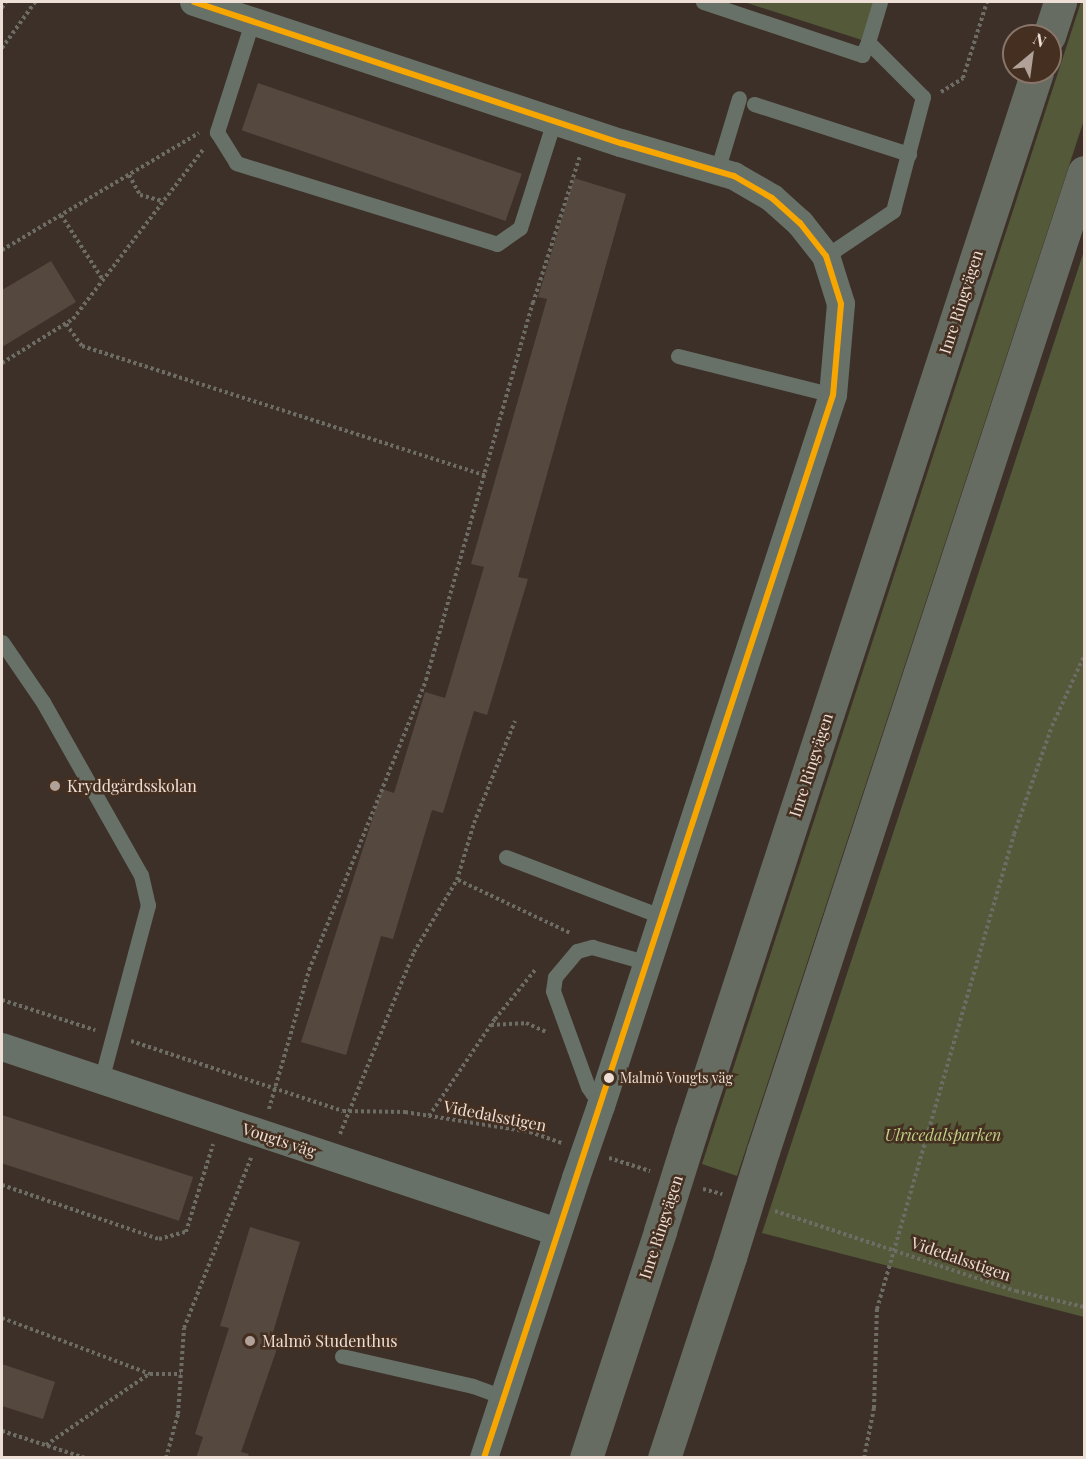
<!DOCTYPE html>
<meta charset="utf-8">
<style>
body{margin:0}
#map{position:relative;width:1086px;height:1459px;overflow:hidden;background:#3d3028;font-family:"Playfair Display",serif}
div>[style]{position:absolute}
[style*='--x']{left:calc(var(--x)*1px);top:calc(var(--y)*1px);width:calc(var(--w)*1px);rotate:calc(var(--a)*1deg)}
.green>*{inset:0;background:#535939}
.building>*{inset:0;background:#55483f;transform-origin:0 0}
.path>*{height:4px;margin-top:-2px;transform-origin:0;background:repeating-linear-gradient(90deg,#6d6d66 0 3px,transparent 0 6px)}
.service>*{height:15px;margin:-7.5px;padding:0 7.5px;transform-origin:7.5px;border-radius:7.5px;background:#677168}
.minor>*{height:28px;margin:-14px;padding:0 14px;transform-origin:14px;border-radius:14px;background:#677168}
.motorway>*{height:33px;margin:-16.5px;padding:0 16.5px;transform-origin:16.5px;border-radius:16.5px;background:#666c61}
.minor-bridge>*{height:28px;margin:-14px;padding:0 14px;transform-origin:14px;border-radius:14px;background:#677168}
.motorway-bridge>*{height:33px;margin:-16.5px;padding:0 16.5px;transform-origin:16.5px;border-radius:16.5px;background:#666c61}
.bus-1>*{height:6px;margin:-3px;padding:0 3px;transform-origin:3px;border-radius:3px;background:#f7a600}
.dots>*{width:16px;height:16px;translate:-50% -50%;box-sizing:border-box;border:3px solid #452f20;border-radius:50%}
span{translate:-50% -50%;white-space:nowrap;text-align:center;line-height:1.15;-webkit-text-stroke:5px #452f20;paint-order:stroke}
.bus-label{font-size:14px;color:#eedfd6}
.left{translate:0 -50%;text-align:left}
.street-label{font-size:16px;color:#eedfd6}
.poi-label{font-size:16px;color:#eedfd6}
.park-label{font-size:16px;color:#c1d287;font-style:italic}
.frame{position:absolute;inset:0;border:3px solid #eedfd6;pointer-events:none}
.north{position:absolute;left:1002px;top:24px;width:60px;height:60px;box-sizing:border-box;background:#452f20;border:2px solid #897569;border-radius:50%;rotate:29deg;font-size:16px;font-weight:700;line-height:24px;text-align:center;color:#eedfd6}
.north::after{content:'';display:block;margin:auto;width:21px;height:27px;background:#b0a299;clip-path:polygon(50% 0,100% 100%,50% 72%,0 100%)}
</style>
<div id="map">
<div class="green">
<i style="clip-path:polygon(744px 2px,879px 2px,868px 42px)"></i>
<i style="clip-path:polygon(1081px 2px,1084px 2px,1084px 120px,737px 1176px,702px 1164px)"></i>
<i style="clip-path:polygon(1084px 251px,1084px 1317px,762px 1233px)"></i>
</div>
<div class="building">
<i style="left:258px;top:83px;width:279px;height:50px;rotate:19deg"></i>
<i style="clip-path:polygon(574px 178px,626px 194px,518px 577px,528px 579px,487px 715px,474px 711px,443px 813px,432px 810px,393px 939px,381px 936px,346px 1055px,301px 1042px,382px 789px,394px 793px,425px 692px,445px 698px,484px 567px,471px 564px,547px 299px,538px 297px)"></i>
<i style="clip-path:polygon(51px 261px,76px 302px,2px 347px,2px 290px)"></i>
<i style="left:2px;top:1115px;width:201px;height:46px;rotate:18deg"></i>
<i style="clip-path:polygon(250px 1227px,300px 1242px,271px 1339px,279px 1343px,241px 1452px,249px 1454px,247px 1458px,196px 1458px,203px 1437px,195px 1434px,229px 1328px,220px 1326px)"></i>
<i style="clip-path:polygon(2px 1364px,55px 1382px,43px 1419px,2px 1406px)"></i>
</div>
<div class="path">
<i style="--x:2;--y:8;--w:7;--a:-56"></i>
<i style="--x:2;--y:48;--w:57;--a:-54.3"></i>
<i style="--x:941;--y:92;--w:26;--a:-32"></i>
<i style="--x:963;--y:78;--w:80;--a:-72.5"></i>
<i style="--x:129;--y:175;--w:23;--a:61"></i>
<i style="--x:140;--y:195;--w:24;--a:15"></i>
<i style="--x:61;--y:215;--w:77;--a:57.1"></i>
<i style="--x:2;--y:250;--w:229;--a:-30.7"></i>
<i style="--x:66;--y:324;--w:27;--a:54"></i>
<i style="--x:82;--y:346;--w:424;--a:17.8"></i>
<i style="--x:2;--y:363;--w:84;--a:-31.8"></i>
<i style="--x:73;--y:319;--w:215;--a:-52.5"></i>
<i style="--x:458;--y:880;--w:124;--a:25.3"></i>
<i style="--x:2;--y:1000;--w:98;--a:17.9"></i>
<i style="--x:491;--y:1025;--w:35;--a:-3"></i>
<i style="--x:526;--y:1023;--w:22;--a:24"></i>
<i style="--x:131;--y:1041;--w:223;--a:18.3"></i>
<i style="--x:343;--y:1111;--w:62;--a:0.9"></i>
<i style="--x:405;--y:1112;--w:127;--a:9.1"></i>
<i style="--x:530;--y:1132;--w:34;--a:19"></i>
<i style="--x:269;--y:1109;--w:145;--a:-73.9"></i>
<i style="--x:309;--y:970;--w:313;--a:-68"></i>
<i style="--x:426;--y:680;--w:392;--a:-74.2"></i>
<i style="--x:533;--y:303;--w:154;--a:-72.3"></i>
<i style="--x:429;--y:1116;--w:117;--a:-55.8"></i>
<i style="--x:495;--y:1019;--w:63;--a:-50.8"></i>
<i style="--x:340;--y:1134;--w:196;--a:-67.9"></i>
<i style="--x:414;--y:952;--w:84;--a:-59.2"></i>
<i style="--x:457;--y:880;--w:59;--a:-73.4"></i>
<i style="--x:474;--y:823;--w:110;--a:-68.1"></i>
<i style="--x:609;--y:1158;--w:43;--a:17.6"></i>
<i style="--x:2;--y:1185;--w:166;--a:19"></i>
<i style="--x:159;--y:1239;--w:28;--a:-15"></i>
<i style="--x:186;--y:1232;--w:92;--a:-72.9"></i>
<i style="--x:703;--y:1189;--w:20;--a:15"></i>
<i style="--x:775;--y:1211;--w:254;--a:18.4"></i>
<i style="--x:1016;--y:1291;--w:70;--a:13.2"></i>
<i style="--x:2;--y:1318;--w:158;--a:20.7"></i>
<i style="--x:150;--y:1374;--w:31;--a:0"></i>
<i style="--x:2;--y:1431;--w:87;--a:18"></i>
<i style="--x:46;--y:1445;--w:125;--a:-34.6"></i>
<i style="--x:166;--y:1458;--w:46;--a:-74.7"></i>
<i style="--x:178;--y:1414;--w:86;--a:-86"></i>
<i style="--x:184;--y:1328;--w:183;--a:-68.5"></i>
<i style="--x:864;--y:1458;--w:51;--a:-78.7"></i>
<i style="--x:874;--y:1408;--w:99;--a:-88.3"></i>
<i style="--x:877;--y:1309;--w:494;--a:-73.9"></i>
<i style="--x:1014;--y:834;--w:114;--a:-70.6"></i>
<i style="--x:1052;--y:726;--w:77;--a:-65.4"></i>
</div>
<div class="service">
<i style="--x:703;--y:2;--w:168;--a:18.4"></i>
<i style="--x:862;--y:55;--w:14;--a:-65"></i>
<i style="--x:253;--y:19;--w:119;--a:107.7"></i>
<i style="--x:217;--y:132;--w:36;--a:58"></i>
<i style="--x:236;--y:163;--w:273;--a:17.2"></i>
<i style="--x:497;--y:244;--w:28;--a:-35"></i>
<i style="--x:520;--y:228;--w:112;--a:-72.4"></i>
<i style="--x:754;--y:104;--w:163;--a:17.9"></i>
<i style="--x:717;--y:171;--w:76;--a:-73.2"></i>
<i style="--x:826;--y:256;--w:81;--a:-33.9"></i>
<i style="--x:893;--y:211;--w:118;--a:-75.3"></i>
<i style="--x:923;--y:97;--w:78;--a:-135"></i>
<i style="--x:868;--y:42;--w:42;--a:-73.3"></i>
<i style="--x:678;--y:356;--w:160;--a:14.1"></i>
<i style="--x:2;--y:642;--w:73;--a:55.7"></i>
<i style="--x:43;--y:702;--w:199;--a:60.5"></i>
<i style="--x:141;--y:875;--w:31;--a:77"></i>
<i style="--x:148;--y:905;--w:181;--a:105"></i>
<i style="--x:506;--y:857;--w:168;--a:20.9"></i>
<i style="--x:601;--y:1106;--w:23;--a:-124"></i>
<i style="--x:588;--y:1087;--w:102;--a:-110"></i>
<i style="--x:553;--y:991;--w:14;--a:-82"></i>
<i style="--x:555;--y:977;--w:34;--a:-50"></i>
<i style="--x:577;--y:951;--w:16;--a:-15"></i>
<i style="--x:592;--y:947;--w:58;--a:15.9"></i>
<i style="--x:342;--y:1356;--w:134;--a:12.9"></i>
<i style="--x:473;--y:1386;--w:32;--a:20"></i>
</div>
<div class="minor">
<i style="--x:194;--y:2;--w:450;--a:18.3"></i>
<i style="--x:621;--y:143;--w:118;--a:16.3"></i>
<i style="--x:734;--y:176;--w:44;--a:30.1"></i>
<i style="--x:772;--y:198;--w:38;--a:42"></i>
<i style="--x:800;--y:223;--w:42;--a:51.8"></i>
<i style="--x:826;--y:256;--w:50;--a:72.6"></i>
<i style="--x:841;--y:304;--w:91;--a:95"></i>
<i style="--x:833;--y:395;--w:748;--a:108.07"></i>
<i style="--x:2;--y:1047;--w:585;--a:18.43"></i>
<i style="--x:484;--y:1458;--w:295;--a:-71.8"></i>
</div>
<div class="motorway">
<i style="--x:1049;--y:36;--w:36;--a:-72"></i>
<i style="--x:691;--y:1132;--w:1115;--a:-71.92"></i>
<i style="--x:763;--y:1151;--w:1030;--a:-71.85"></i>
<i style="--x:586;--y:1458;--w:239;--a:-71.9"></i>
<i style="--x:664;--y:1458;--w:212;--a:-71.8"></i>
</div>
<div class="minor-bridge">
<i style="--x:576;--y:1178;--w:76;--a:-70.9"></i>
</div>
<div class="motorway-bridge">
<i style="--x:660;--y:1231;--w:104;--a:-72.6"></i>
<i style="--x:730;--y:1257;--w:111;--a:-72.7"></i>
</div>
<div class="bus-1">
<i style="--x:194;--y:2;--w:450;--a:18.3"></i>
<i style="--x:621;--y:143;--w:118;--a:16.3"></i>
<i style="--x:734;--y:176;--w:44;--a:30.1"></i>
<i style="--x:772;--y:198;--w:38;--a:42"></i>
<i style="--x:800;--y:223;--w:42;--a:51.8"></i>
<i style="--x:826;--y:256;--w:50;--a:72.6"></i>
<i style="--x:841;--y:304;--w:91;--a:95"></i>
<i style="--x:833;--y:395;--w:1119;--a:108.18"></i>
</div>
<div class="dots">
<i style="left:55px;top:786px;background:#b0a299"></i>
<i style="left:609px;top:1078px;background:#eedfd6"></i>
<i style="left:250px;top:1341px;background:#b0a299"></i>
</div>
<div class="bus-label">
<span class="left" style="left:620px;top:1078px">Malmö Vougts väg</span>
</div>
<div class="street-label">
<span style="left:961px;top:302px;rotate:-72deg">Inre Ringvägen</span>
<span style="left:811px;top:765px;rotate:-72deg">Inre Ringvägen</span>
<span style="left:495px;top:1116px;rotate:11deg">Videdalsstigen</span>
<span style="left:279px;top:1140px;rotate:18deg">Vougts väg</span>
<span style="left:661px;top:1227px;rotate:-72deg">Inre Ringvägen</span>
<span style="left:961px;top:1259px;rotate:19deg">Videdalsstigen</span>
</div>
<div class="poi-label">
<span class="left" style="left:67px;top:786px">Kryddgårdsskolan</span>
<span class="left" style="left:262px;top:1341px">Malmö Studenthus</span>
</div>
<div class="park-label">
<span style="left:943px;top:1135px">Ulricedalsparken</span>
</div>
<div class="frame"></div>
<div class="north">N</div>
</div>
